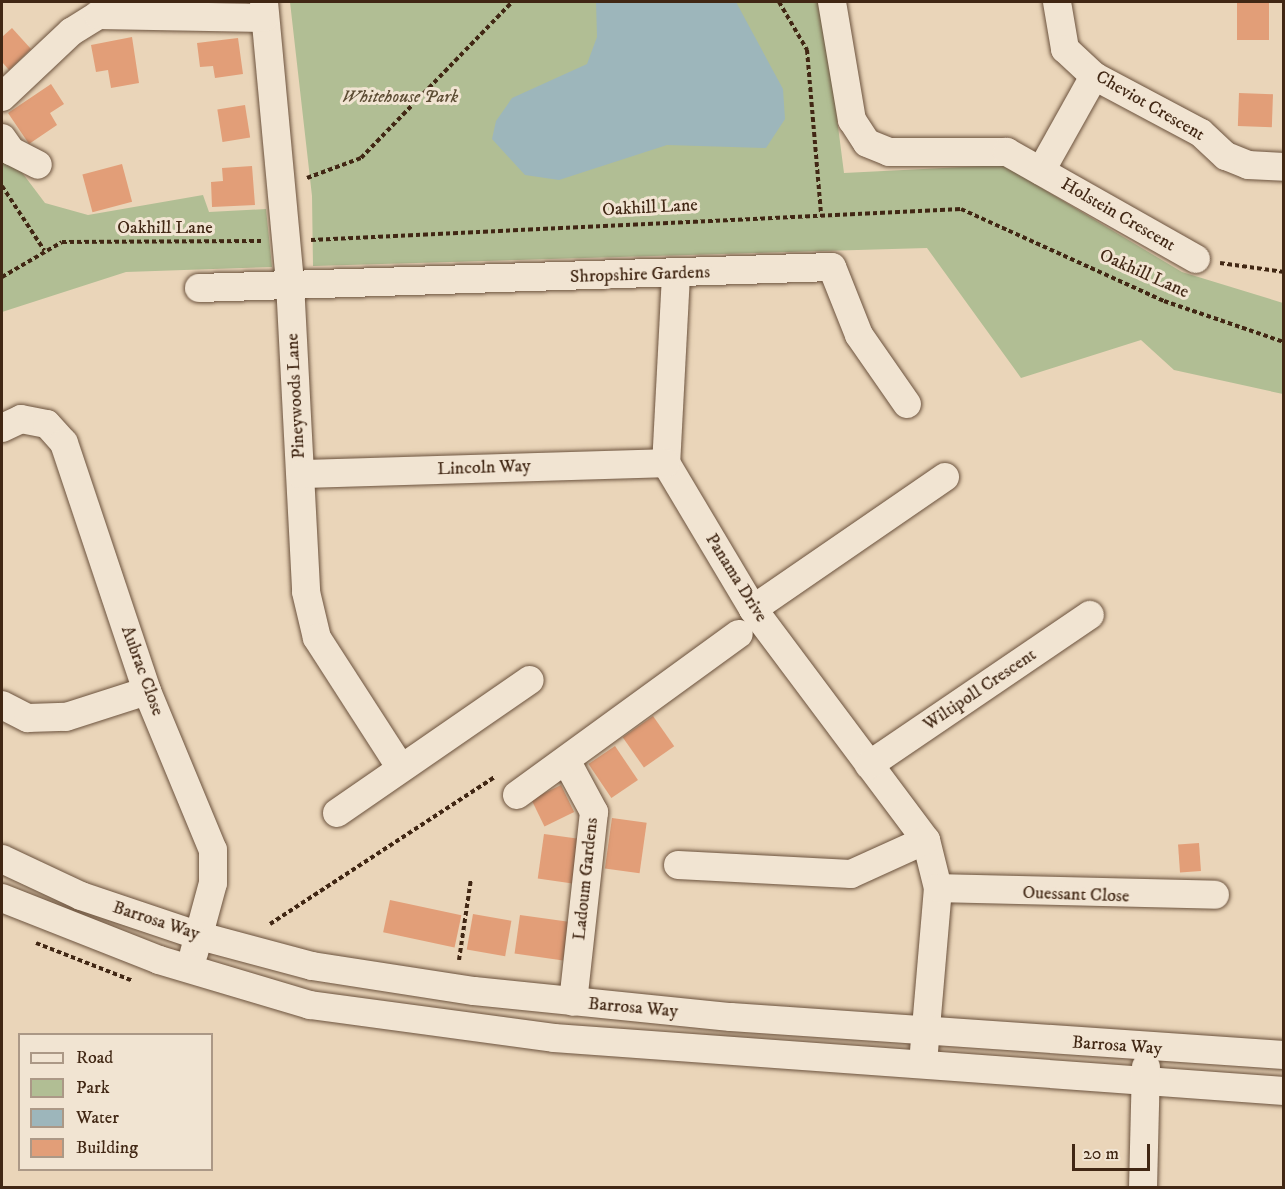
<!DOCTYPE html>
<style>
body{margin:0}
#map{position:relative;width:1285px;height:1189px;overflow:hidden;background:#ead5b9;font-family:"IM FELL DW Pica",serif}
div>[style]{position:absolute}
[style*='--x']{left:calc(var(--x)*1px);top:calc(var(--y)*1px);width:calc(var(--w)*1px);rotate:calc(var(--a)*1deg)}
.green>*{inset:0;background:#b1be94}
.water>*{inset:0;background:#9db6bb}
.building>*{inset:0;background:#e29e78;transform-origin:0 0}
.path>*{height:4px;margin-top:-2px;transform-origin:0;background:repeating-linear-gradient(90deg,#412714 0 4.5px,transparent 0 7.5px)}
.roads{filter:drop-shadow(0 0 2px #6b523d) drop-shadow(0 0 2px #6b523d)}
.minor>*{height:28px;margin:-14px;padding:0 14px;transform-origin:14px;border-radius:14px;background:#f1e4d2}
span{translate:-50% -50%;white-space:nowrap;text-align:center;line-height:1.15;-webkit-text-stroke:6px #f1e4d2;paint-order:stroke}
.park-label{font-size:18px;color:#5d4d34;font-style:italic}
.street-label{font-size:18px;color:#412714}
.frame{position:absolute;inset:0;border:3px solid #412714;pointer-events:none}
.legend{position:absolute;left:18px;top:1033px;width:195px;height:138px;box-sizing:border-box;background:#f1e4d2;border:2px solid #ab9886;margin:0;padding:8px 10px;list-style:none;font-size:18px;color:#412714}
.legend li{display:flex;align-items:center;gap:12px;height:30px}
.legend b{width:30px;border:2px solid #ab9886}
.scale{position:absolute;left:1072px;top:1144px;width:78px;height:27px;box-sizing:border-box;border:3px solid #412714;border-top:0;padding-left:8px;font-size:18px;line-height:21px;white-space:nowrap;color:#412714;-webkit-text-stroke:4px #f1e4d2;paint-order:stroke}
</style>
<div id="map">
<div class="green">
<i style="clip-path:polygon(290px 2px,822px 2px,844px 173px,1003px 165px,1182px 272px,1283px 303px,1283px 394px,1174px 370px,1141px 340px,1021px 378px,927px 248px,313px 266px,312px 196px)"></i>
<i style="clip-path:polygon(2px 146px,45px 203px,88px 215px,203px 195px,209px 212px,266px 209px,272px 267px,126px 272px,2px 312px)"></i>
</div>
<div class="water">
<i style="clip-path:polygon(596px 2px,736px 2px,783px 89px,785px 119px,766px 148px,667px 145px,559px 180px,525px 175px,492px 139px,496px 121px,512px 98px,587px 64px,597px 37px)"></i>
</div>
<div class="building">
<i style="left:1237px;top:2px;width:32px;height:38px"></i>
<i style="clip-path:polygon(12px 28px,31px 49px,9px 70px,2px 62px,2px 37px)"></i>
<i style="clip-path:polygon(132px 37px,139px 83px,111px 88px,108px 70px,96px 72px,91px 45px)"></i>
<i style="clip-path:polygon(238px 38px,243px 74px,215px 78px,213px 66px,200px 67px,197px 43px)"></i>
<i style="clip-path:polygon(51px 84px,64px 104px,50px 113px,57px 125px,29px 144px,8px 113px)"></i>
<i style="left:1239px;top:93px;width:34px;height:33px;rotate:2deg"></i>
<i style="left:245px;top:105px;width:33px;height:28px;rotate:81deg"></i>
<i style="left:122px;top:164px;width:39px;height:41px;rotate:75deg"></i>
<i style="clip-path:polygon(252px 166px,255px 205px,212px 207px,211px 182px,223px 181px,222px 168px)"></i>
<i style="left:653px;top:716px;width:37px;height:37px;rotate:55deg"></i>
<i style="left:615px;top:746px;width:41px;height:32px;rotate:56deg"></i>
<i style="left:561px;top:785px;width:30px;height:33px;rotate:64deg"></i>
<i style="left:612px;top:818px;width:35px;height:51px;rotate:8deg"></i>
<i style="left:544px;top:834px;width:35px;height:45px;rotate:8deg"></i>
<i style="left:1199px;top:843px;width:28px;height:21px;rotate:86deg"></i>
<i style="left:390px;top:900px;width:73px;height:33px;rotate:12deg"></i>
<i style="left:473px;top:914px;width:39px;height:36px;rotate:10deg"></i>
<i style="left:520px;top:915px;width:49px;height:39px;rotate:8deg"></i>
</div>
<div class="path">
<i style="--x:779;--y:2;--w:56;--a:59.7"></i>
<i style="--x:807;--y:50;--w:164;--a:85.1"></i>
<i style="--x:307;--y:178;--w:58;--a:-20.3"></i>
<i style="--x:361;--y:158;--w:217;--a:-45.9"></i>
<i style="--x:2;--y:186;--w:77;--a:56.7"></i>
<i style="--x:311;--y:240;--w:651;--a:-2.73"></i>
<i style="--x:961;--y:209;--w:223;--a:24.4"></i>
<i style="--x:1164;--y:301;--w:127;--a:18.9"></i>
<i style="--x:1220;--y:263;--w:65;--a:8"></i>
<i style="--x:2;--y:277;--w:69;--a:-30.3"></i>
<i style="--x:62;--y:242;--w:199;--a:-0.3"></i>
<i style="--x:270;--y:924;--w:269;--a:-33.2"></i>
<i style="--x:36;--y:943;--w:104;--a:21.4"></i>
<i style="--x:459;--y:960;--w:82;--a:-81.6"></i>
</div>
<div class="roads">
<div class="minor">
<i style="--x:264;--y:2;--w:282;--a:84.7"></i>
<i style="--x:290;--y:283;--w:309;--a:87"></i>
<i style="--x:306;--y:592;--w:47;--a:76.6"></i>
<i style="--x:317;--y:638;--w:153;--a:57.2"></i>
<i style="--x:832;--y:2;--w:120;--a:80.4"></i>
<i style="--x:852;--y:120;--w:27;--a:57"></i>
<i style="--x:867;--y:143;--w:24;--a:22"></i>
<i style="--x:889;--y:152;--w:118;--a:0"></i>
<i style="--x:1007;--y:152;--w:217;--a:29.5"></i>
<i style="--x:1057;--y:2;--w:48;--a:80.3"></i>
<i style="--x:1065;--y:49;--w:40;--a:43"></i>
<i style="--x:1094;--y:76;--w:121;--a:28"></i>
<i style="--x:1201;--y:133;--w:34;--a:43"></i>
<i style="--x:1226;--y:156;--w:24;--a:22"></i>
<i style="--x:1248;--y:165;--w:36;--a:3"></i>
<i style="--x:2;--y:97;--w:95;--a:-43.3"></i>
<i style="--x:71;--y:32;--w:32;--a:-32"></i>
<i style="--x:98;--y:15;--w:166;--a:1"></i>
<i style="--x:2;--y:138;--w:16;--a:55"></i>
<i style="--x:11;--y:151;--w:30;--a:27"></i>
<i style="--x:1041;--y:171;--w:109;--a:-60.8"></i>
<i style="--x:676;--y:275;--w:188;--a:93"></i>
<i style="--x:666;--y:463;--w:170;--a:59.2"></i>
<i style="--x:753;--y:609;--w:289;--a:53.2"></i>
<i style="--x:926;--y:840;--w:49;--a:76"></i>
<i style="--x:938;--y:888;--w:163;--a:94.9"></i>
<i style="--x:199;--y:288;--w:633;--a:-1.9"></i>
<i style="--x:832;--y:267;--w:73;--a:68.3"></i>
<i style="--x:859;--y:335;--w:84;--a:55.2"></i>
<i style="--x:2;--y:428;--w:21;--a:-25"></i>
<i style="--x:21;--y:419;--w:26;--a:11"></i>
<i style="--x:47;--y:424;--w:25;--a:48"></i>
<i style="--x:64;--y:443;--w:262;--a:71.5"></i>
<i style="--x:147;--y:691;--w:172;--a:67.5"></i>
<i style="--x:213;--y:850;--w:33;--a:90"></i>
<i style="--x:213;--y:883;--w:73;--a:105.2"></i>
<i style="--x:301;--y:474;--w:365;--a:-1.7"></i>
<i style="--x:753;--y:609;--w:233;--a:-34.5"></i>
<i style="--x:2;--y:705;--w:29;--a:27"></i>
<i style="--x:28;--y:718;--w:38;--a:-2"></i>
<i style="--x:66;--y:717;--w:85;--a:-17.8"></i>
<i style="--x:567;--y:762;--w:57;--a:61.6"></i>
<i style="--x:594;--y:812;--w:191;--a:96.3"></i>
<i style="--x:869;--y:765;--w:267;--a:-34.2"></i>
<i style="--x:517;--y:795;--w:274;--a:-36"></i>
<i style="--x:337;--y:813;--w:234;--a:-34.6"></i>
<i style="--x:2;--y:859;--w:87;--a:25.1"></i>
<i style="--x:81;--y:896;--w:126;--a:18.6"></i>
<i style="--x:200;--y:936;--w:116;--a:15"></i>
<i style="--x:312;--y:966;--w:164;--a:8.8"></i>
<i style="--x:474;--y:991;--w:258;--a:5.8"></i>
<i style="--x:731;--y:1017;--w:554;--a:3.93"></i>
<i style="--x:678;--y:865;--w:173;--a:3"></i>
<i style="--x:851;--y:874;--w:82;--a:-24.4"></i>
<i style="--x:938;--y:888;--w:277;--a:1.4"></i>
<i style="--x:2;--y:898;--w:169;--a:21.5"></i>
<i style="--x:159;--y:960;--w:158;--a:16.6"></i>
<i style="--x:310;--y:1005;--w:246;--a:7.7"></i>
<i style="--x:554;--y:1038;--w:732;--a:4.15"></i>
<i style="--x:1143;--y:1188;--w:121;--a:-88.6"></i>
</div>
</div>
<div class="park-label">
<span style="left:400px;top:97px">Whitehouse Park</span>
</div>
<div class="street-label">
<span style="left:1150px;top:106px;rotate:30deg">Cheviot Crescent</span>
<span style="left:650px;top:208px;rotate:-3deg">Oakhill Lane</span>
<span style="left:1118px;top:215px;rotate:30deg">Holstein Crescent</span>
<span style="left:165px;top:228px">Oakhill Lane</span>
<span style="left:1144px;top:274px;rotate:24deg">Oakhill Lane</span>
<span style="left:640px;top:275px;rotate:-2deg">Shropshire Gardens</span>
<span style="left:296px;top:396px;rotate:-93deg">Pineywoods Lane</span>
<span style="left:484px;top:468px;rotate:-2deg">Lincoln Way</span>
<span style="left:736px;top:578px;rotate:58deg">Panama Drive</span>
<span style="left:142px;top:671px;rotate:70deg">Aubrac Close</span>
<span style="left:980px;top:690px;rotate:-34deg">Wiltipoll Crescent</span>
<span style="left:586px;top:879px;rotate:-84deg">Ladoum Gardens</span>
<span style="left:1076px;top:895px;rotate:2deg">Ouessant Close</span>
<span style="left:156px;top:921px;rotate:18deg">Barrosa Way</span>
<span style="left:633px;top:1008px;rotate:5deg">Barrosa Way</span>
<span style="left:1117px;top:1046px;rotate:4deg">Barrosa Way</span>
</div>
<div class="frame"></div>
<ul class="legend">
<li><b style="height:8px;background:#f1e4d2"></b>Road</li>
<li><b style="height:16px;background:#b1be94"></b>Park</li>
<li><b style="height:16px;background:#9db6bb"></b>Water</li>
<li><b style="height:16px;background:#e29e78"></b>Building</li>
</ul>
<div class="scale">20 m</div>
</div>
